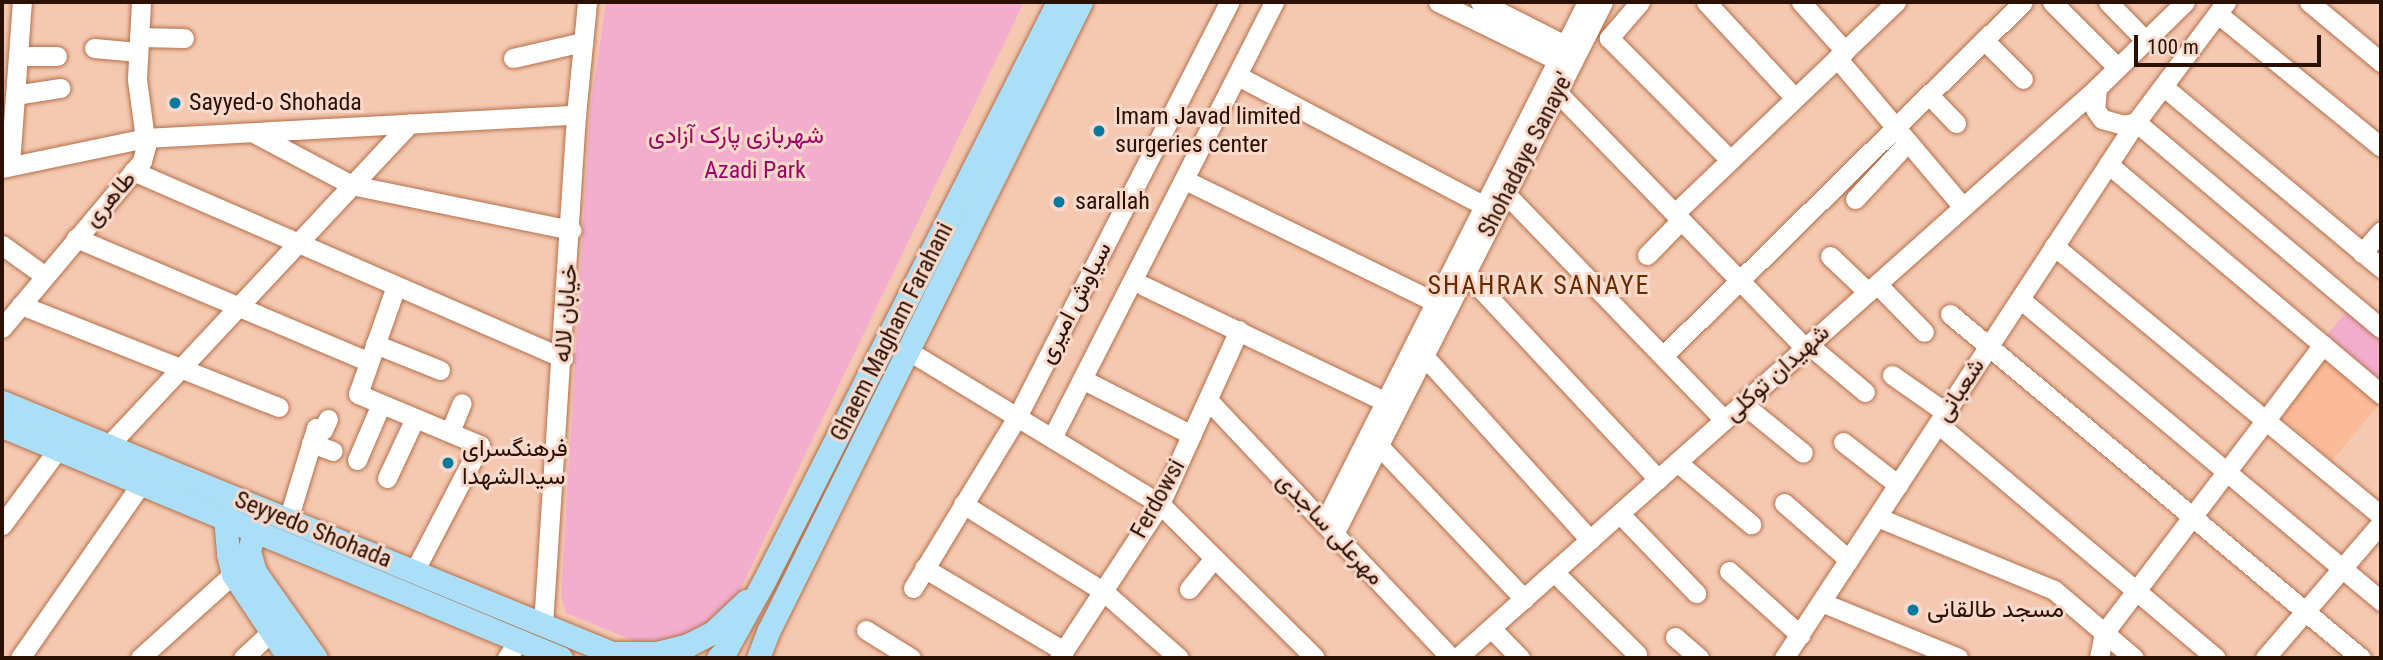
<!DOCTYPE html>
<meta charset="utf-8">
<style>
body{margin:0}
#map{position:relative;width:2383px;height:660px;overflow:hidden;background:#f5c9b1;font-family:"Roboto Condensed",Vazirmatn,sans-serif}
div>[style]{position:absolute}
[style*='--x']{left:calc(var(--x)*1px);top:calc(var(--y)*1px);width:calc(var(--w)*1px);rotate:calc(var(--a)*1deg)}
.built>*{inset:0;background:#fbbb99;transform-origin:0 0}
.green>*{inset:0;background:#f3aece}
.roads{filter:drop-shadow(0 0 2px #b3704b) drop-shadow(0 0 2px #b3704b)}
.minor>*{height:19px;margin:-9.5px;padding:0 9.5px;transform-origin:9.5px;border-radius:9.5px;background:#fff}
.major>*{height:23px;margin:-11.5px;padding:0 11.5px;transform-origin:11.5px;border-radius:11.5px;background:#aadff7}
.dots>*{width:19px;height:19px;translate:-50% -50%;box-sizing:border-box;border:4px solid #f8d9ca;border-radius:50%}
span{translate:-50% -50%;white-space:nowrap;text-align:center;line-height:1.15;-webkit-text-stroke:6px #f8d9ca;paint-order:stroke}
.poi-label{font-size:24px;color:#2b1103}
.left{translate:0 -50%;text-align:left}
.park-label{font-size:24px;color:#9c0467}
.street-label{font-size:24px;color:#2b1103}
.neighbourhood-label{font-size:26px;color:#682c00;letter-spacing:2px}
.frame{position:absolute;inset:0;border:4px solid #2b1103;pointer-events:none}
.scale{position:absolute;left:2134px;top:35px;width:187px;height:32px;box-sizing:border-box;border:4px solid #2b1103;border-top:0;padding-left:9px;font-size:21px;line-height:24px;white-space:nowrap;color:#2b1103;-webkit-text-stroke:5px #f8d9ca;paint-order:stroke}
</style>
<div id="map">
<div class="built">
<i style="left:2325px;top:360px;width:70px;height:72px;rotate:40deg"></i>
</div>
<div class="green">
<i style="clip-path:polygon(606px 2px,1024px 2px,739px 592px,712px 624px,679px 641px,639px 643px,566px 613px,561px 597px,590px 111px)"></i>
<i style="clip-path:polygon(2349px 308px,2381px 334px,2381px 380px,2327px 335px)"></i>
</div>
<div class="roads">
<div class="minor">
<i style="--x:1438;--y:2;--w:146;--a:26"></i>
<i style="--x:1480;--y:2;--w:109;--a:26.8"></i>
<i style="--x:1640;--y:2;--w:48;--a:130.7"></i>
<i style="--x:1609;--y:38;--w:172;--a:45.2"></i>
<i style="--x:1706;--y:2;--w:131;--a:47.2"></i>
<i style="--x:1801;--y:2;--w:66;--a:48.1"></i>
<i style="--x:2052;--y:2;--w:92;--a:45"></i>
<i style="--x:2108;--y:2;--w:53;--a:45.8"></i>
<i style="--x:2185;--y:2;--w:123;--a:135.7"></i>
<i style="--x:2097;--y:88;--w:21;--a:95"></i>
<i style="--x:2095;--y:109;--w:12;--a:55"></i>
<i style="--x:2102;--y:119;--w:23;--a:15"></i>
<i style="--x:2124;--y:125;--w:12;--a:-14"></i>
<i style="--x:2136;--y:122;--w:150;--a:-53.1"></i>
<i style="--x:2309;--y:2;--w:94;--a:39.8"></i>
<i style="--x:2218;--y:14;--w:210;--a:39.2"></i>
<i style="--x:139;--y:37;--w:45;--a:1.3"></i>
<i style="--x:1984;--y:40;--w:55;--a:45"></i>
<i style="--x:94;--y:48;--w:44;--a:5.2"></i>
<i style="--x:18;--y:56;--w:39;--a:0"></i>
<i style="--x:513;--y:58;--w:72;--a:-12.9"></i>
<i style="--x:1837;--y:58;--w:195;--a:49.8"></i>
<i style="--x:1238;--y:76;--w:292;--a:27.8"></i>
<i style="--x:2164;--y:87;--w:283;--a:39.8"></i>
<i style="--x:1557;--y:92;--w:356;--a:45.9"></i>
<i style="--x:15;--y:95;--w:46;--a:-8.8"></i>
<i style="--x:1929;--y:95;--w:39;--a:46"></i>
<i style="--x:254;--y:133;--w:111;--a:28"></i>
<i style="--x:352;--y:185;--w:224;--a:11.6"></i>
<i style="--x:10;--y:164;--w:162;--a:-85.8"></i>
<i style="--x:2108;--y:164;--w:357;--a:40.1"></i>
<i style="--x:2;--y:168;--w:146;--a:-11.8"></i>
<i style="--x:145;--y:138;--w:432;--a:-3.1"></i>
<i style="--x:133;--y:171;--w:469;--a:23.5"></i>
<i style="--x:1185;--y:180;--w:289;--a:26"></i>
<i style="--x:1506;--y:194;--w:314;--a:46"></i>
<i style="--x:1855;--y:199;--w:78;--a:-47.1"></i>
<i style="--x:1675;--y:213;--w:306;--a:-43.7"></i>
<i style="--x:76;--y:238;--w:318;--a:22.9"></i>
<i style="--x:2;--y:245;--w:53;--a:35.8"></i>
<i style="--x:2054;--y:246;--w:424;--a:39.5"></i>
<i style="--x:2362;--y:253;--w:29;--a:-49"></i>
<i style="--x:1647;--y:255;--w:49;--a:-45.8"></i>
<i style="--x:1830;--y:256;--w:52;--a:43.5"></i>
<i style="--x:1466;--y:273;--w:282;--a:47"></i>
<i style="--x:1877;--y:284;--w:67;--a:45.6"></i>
<i style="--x:396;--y:286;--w:114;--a:109.4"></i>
<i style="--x:358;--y:394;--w:132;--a:22.7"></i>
<i style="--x:480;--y:445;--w:143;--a:117.5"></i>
<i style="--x:1144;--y:286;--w:277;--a:25.6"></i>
<i style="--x:2020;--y:299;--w:471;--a:39.9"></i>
<i style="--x:21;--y:305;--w:277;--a:21.6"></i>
<i style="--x:1950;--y:314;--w:536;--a:39.93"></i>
<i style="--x:2;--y:328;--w:218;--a:-50"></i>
<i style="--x:142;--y:161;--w:16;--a:-75"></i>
<i style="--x:146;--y:146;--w:68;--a:-97.7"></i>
<i style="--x:137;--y:79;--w:77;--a:-87"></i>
<i style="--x:375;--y:344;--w:70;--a:21.8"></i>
<i style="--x:1809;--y:345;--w:73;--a:40"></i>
<i style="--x:907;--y:350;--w:296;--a:31.3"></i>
<i style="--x:1160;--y:504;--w:218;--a:44.8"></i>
<i style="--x:1664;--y:355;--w:503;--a:-44.52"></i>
<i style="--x:1424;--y:356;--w:248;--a:47.9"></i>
<i style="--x:1892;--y:375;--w:65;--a:34.9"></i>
<i style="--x:1082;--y:379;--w:123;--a:27"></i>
<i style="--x:1208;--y:400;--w:354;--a:46.7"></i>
<i style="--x:1743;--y:404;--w:77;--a:39.2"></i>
<i style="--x:1938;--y:424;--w:363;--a:40.1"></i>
<i style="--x:450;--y:432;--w:31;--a:-68"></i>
<i style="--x:1052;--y:438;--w:489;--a:-63"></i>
<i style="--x:1843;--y:442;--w:70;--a:38"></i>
<i style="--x:311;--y:443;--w:23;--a:20"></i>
<i style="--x:108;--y:446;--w:442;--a:-46.9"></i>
<i style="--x:1379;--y:446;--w:211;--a:46.5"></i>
<i style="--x:357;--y:460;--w:61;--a:-66.8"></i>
<i style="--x:1677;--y:462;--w:97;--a:40"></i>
<i style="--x:387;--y:478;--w:66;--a:-65"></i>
<i style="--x:1784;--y:503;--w:86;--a:41.2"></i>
<i style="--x:963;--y:504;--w:165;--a:31.9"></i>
<i style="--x:1103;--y:591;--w:101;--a:41.4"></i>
<i style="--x:1620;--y:514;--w:110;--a:46.1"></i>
<i style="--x:1877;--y:517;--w:191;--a:22.4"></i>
<i style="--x:2054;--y:590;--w:105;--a:40.4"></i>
<i style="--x:288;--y:520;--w:96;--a:-73.1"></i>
<i style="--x:316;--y:428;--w:7;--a:16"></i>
<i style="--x:323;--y:430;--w:12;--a:-66"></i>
<i style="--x:1324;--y:523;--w:584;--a:-63.22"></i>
<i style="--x:2;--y:525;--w:94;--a:-53.6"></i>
<i style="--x:1334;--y:534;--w:596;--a:-63.18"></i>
<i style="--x:924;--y:568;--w:163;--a:30.7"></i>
<i style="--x:1729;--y:571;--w:96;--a:42"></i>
<i style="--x:1554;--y:572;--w:117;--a:44.7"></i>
<i style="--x:913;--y:588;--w:200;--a:-58.7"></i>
<i style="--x:1017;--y:417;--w:466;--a:-62.9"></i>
<i style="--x:1189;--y:589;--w:40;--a:-51"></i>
<i style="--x:1821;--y:602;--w:148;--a:22.2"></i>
<i style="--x:543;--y:625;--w:511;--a:-86.3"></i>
<i style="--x:576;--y:115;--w:114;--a:-84.4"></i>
<i style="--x:1491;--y:628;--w:42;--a:46"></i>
<i style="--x:866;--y:630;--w:53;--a:31.9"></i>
<i style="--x:1675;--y:637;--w:32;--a:41"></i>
<i style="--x:20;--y:658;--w:212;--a:-55.2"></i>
<i style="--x:140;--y:658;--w:125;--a:-42.1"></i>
<i style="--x:243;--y:658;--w:38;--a:-43"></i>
<i style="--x:507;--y:658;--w:20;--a:-57"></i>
<i style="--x:1059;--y:658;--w:184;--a:-56.7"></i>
<i style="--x:1160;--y:504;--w:191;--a:-65.6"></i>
<i style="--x:1457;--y:658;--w:857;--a:-41.69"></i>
<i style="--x:1784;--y:658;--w:641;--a:-56.71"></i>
<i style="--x:2136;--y:122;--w:320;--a:40.1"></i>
<i style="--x:2099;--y:658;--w:25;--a:-79"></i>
<i style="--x:2104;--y:633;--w:362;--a:-52.8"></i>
<i style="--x:2265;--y:658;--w:178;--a:-49.3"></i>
</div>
<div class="major">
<i style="--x:2;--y:402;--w:673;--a:22.37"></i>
<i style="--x:2;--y:426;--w:605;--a:22.54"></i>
<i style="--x:225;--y:518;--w:36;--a:85"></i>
<i style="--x:228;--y:554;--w:21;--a:76"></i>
<i style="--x:233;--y:574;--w:101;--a:56.3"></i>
<i style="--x:254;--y:531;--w:21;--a:104"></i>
<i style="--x:249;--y:551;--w:22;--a:74"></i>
<i style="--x:255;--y:572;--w:105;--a:54.7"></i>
<i style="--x:611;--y:653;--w:46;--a:0"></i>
<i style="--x:657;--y:653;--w:32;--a:-14"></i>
<i style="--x:688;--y:645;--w:27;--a:-27"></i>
<i style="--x:712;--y:633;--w:47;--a:-43.3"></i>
<i style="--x:718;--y:658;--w:13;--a:-48"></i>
<i style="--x:727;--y:648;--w:77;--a:-61.1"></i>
<i style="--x:764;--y:581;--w:649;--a:-63.08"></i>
<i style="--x:758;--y:658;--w:30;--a:-69"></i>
<i style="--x:769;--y:630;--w:701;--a:-63.58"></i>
</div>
</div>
<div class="dots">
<i style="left:175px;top:103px;background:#007aa1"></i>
<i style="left:1099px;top:131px;background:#007aa1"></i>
<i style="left:1059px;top:202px;background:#007aa1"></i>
<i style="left:448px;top:463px;background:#007aa1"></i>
<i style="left:1913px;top:610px;background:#007aa1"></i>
</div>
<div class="poi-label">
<span class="left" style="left:189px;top:103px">Sayyed-o Shohada</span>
<span class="left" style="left:1115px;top:131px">Imam Javad limited<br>surgeries center</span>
<span class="left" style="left:1075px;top:202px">sarallah</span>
<span class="left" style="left:462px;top:463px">فرهنگسرای<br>سیدالشهدا</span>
<span class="left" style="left:1927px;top:610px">مسجد طالقانی</span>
</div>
<div class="park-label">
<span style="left:736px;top:136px">شهربازی پارک آزادی</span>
<span style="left:755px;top:171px">Azadi Park</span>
</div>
<div class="street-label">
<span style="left:1526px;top:155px;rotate:-63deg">Shohadaye Sanaye'</span>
<span style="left:110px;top:199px;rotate:-49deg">طاهری</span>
<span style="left:1075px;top:303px;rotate:-63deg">سیاوش امیری</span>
<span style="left:566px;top:313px;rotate:-86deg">خیابان لاله</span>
<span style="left:892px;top:332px;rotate:-63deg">Ghaem Magham Farahani</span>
<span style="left:1777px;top:373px;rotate:-42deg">شهیدان توکلی</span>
<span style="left:1960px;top:390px;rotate:-57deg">شعبانی</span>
<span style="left:1158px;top:499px;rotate:-61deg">Ferdowsi</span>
<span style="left:1330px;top:529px;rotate:47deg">مهرعلی ساجدی</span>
<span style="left:313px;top:530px;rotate:22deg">Seyyedo Shohada</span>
</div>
<div class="neighbourhood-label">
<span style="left:1539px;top:286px">SHAHRAK SANAYE</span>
</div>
<div class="frame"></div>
<div class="scale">100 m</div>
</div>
